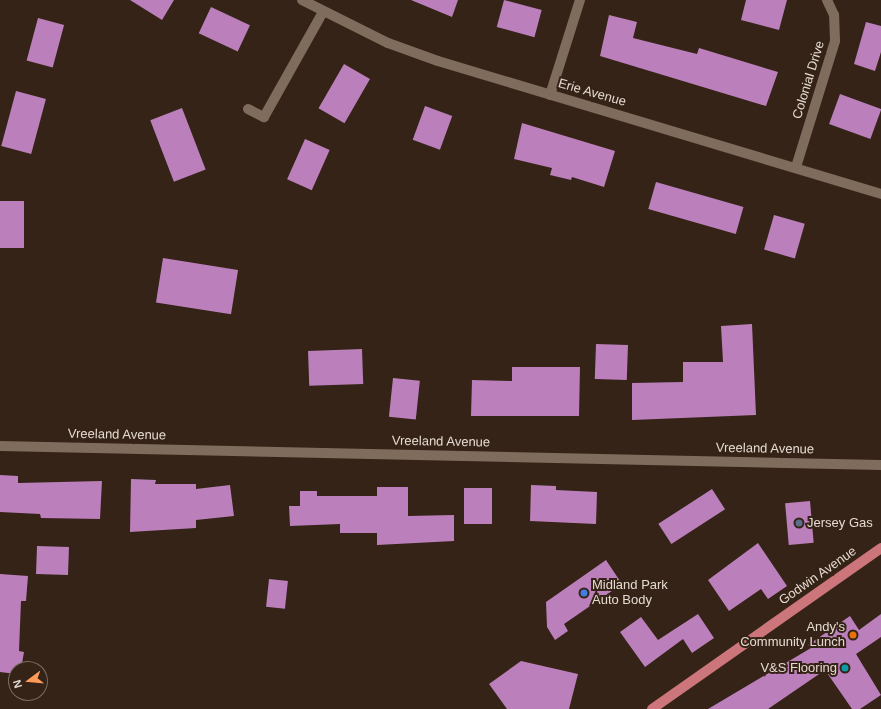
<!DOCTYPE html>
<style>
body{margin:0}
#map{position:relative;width:881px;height:709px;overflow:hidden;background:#342316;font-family:Arial,sans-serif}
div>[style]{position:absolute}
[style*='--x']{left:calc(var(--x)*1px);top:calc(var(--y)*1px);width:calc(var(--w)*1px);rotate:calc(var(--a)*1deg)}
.building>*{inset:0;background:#bb80bb;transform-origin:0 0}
.minor>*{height:10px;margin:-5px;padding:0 5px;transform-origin:5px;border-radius:5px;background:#806c5d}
.major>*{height:10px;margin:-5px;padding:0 5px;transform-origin:5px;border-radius:5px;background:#cc767b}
.dots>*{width:11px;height:11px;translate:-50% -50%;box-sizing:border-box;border:2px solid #342316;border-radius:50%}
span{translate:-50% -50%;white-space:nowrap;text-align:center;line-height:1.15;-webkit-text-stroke:4px #342316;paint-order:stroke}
.street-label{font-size:13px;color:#e5dad1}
.poi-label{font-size:13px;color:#e5dad1}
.left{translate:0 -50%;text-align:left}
.right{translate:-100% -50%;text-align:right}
.north{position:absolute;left:8px;top:661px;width:40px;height:40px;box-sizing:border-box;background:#342316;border:1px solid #7b6c61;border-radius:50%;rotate:254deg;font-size:11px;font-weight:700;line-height:16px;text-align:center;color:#e5dad1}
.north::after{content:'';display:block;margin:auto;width:14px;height:18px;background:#fe9b58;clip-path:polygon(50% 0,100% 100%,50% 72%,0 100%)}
</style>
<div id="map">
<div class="building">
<i style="clip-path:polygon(130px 0,174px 0,162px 20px)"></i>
<i style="clip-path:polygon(411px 0,458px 0,452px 17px)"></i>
<i style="left:504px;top:0;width:39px;height:28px;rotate:15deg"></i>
<i style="clip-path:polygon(746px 0,787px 0,779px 30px,741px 20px)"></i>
<i style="left:211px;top:7px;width:43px;height:29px;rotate:25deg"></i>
<i style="clip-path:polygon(609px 15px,637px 22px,633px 38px,697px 54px,699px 48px,778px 72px,766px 106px,600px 56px)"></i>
<i style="left:38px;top:18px;width:27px;height:44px;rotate:15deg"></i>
<i style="clip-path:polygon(866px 22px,881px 26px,881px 52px,875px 71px,854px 64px)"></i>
<i style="left:344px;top:64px;width:30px;height:51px;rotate:30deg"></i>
<i style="left:16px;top:91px;width:31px;height:57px;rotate:15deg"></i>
<i style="left:840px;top:94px;width:44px;height:32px;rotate:20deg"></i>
<i style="left:425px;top:106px;width:29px;height:36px;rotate:20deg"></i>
<i style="left:182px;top:108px;width:66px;height:34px;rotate:69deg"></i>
<i style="clip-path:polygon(522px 123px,615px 151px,604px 187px,572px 177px,571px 180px,550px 175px,552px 168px,514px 159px)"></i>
<i style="left:305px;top:139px;width:27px;height:44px;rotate:24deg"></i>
<i style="left:656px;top:182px;width:91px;height:28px;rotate:16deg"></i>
<i style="left:0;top:201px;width:24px;height:47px"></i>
<i style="left:774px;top:215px;width:32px;height:36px;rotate:16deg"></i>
<i style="left:163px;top:258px;width:76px;height:45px;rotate:9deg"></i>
<i style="clip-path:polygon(752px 324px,756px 415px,632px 420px,632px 383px,683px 382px,683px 362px,723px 362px,721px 326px)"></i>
<i style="left:596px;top:344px;width:32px;height:35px;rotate:2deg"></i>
<i style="left:362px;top:349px;width:35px;height:54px;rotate:88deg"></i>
<i style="clip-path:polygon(512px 367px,580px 367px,579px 416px,471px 416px,472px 380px,512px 381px)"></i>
<i style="left:393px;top:378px;width:27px;height:39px;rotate:6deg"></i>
<i style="clip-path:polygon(0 475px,18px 476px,18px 483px,102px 481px,100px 519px,41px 518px,40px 514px,0 512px)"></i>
<i style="clip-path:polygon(131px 479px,156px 480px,155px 484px,196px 484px,196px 489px,230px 485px,234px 516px,196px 520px,196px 528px,130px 532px)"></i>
<i style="clip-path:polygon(531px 485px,556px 486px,556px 490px,597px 492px,596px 524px,530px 521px)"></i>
<i style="clip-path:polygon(377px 487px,408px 487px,408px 516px,454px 515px,454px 541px,377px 545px,377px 533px,340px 533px,340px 524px,290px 526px,289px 506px,300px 506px,300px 491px,317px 491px,317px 496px,377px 496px)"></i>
<i style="left:492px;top:488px;width:36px;height:28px;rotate:90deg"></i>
<i style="left:712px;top:489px;width:24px;height:64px;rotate:57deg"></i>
<i style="left:810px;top:501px;width:42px;height:25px;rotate:85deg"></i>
<i style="clip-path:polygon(758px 543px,787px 586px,768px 599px,761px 589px,729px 611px,708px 580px)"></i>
<i style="left:37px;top:546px;width:32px;height:28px;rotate:2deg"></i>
<i style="clip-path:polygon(606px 560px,622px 584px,564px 624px,568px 631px,555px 640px,547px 627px,546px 602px)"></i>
<i style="clip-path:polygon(0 574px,28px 576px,26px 601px,21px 601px,19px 651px,24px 652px,21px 669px,16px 669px,16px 674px,0 672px)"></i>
<i style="left:269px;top:579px;width:19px;height:28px;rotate:6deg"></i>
<i style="clip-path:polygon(698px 614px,714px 638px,692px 653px,683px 639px,645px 667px,620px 632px,641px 617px,658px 640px)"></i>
<i style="clip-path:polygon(881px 614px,881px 637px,856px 654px,881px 695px,860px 709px,852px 709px,825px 670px,768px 709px,708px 709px,811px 648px,808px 645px,850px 616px,859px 630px)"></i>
<i style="clip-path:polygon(521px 661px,578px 674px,569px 709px,507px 709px,489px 684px)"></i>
</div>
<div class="minor">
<i style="--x:302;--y:0;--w:96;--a:26.6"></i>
<i style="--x:388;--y:43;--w:53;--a:19.8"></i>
<i style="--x:438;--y:61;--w:463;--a:16.7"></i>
<i style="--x:550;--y:95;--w:100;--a:-72.5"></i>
<i style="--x:248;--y:109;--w:18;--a:27"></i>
<i style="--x:264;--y:117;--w:120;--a:-60.7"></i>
<i style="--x:796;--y:167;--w:132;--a:-72.8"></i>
<i style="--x:835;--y:41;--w:26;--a:-92"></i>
<i style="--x:834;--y:15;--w:17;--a:-115"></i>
<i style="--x:0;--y:446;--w:881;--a:1.24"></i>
</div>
<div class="major">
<i style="--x:652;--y:709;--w:280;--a:-35.1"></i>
</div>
<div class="dots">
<i style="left:799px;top:523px;background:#5c6f8a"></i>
<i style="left:584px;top:593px;background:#3f7fe0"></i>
<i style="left:853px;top:635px;background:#e8710a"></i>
<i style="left:845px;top:668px;background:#0f9aa8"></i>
</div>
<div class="street-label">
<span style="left:809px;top:80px;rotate:-73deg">Colonial Drive</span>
<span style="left:592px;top:93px;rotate:16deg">Erie Avenue</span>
<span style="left:117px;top:435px;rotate:1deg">Vreeland Avenue</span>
<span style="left:441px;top:442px;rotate:1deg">Vreeland Avenue</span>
<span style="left:765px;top:449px;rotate:1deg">Vreeland Avenue</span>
<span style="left:818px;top:576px;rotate:-35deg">Godwin Avenue</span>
</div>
<div class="poi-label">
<span class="left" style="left:807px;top:523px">Jersey Gas</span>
<span class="left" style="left:592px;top:593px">Midland Park<br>Auto Body</span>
<span class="right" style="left:845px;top:635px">Andy's<br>Community Lunch</span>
<span class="right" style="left:837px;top:668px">V&amp;S Flooring</span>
</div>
<div class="north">N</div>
</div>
